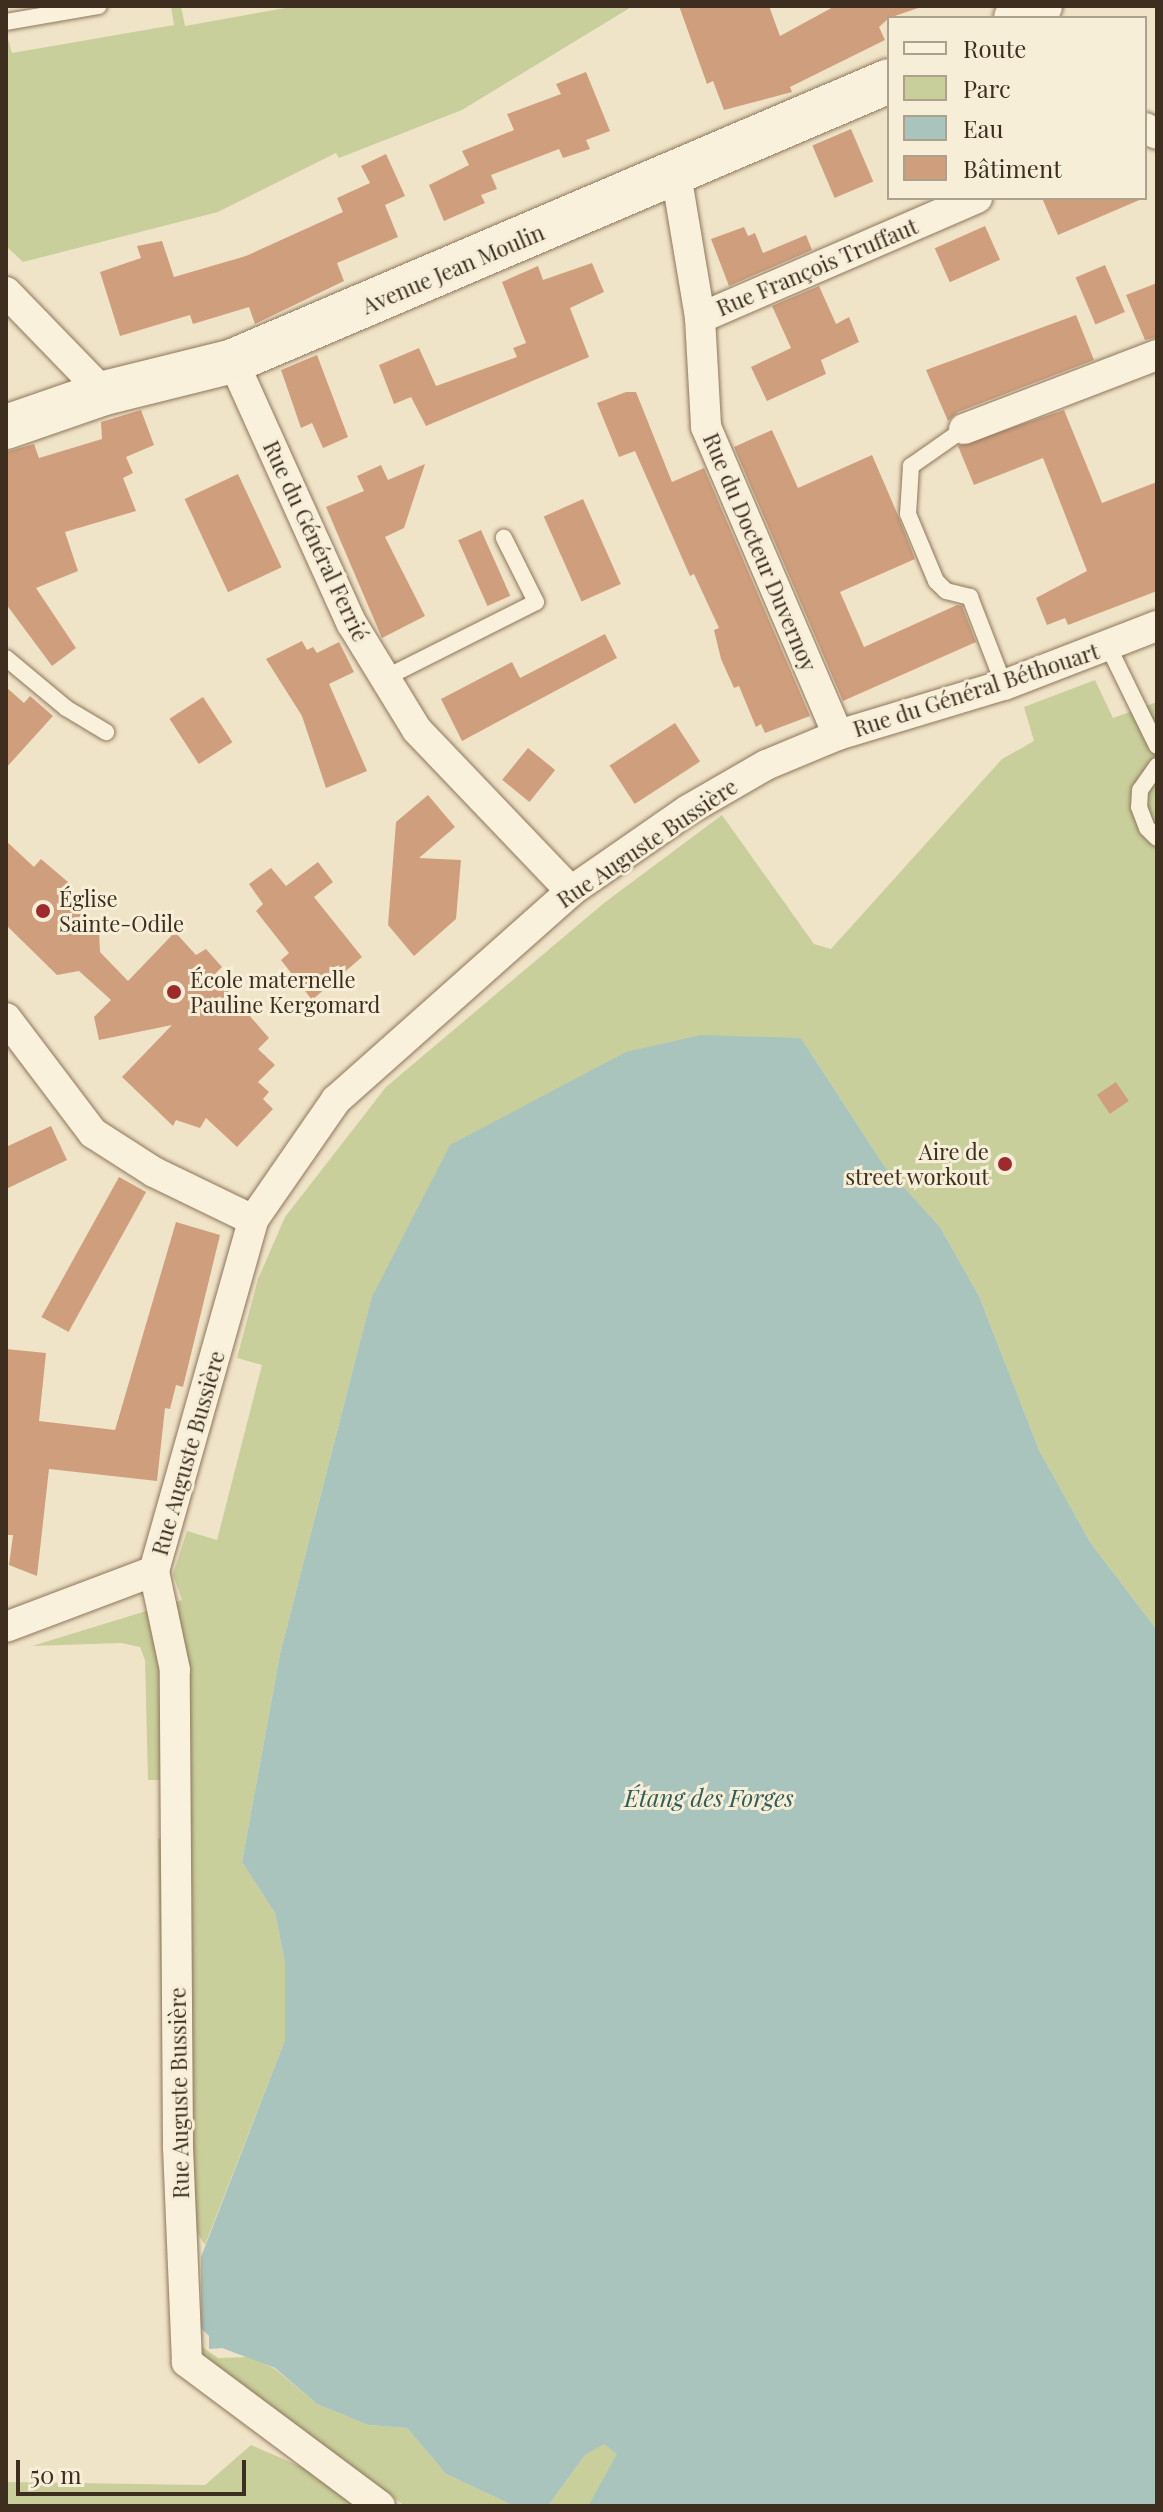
<!DOCTYPE html>
<meta charset="utf-8">
<style>
body{margin:0}
#map{position:relative;width:1163px;height:2512px;overflow:hidden;background:#f0e4c8;font-family:"Playfair Display",serif}
div>[style]{position:absolute}
[style*='--x']{left:calc(var(--x)*1px);top:calc(var(--y)*1px);width:calc(var(--w)*1px);rotate:calc(var(--a)*1deg)}
.green>*{inset:0;background:#c9cf9b}
.water>*{inset:0;background:#a9c4bc}
.building>*{inset:0;background:#cf9f7d;transform-origin:0 0}
.roads{filter:drop-shadow(0 0 2px #8d765c) drop-shadow(0 0 2px #8d765c)}
.lane>*{height:16px;margin:-8px;padding:0 8px;transform-origin:8px;border-radius:8px;background:#faf1dc}
.street>*{height:30px;margin:-15px;padding:0 15px;transform-origin:15px;border-radius:15px;background:#faf1dc}
.secondary>*{height:44px;margin:-22px;padding:0 22px;transform-origin:22px;border-radius:22px;background:#faf1dc}
.dots>*{width:22px;height:22px;translate:-50% -50%;box-sizing:border-box;border:4px solid #f7eed8;border-radius:50%}
span{translate:-50% -50%;white-space:nowrap;text-align:center;line-height:1.15;-webkit-text-stroke:6px #f7eed8;paint-order:stroke}
.street-label{font-size:22px;color:#3d2e20}
.poi-label{font-size:22px;color:#3d2e20}
.left{translate:0 -50%;text-align:left}
.right{translate:-100% -50%;text-align:right}
.water-label{font-size:24px;color:#2f5d5a;font-style:italic}
.frame{position:absolute;inset:0;border:8px solid #3d2e20;pointer-events:none}
.legend{position:absolute;left:887px;top:16px;width:260px;height:184px;box-sizing:border-box;background:#f7eed8;border:2px solid #ada18e;margin:0;padding:10px 14px;list-style:none;font-size:24px;color:#3d2e20}
.legend li{display:flex;align-items:center;gap:16px;height:40px}
.legend b{width:40px;border:2px solid #ada18e}
.scale{position:absolute;left:16px;top:2460px;width:230px;height:36px;box-sizing:border-box;border:4px solid #3d2e20;border-top:0;padding-left:10px;font-size:24px;line-height:28px;white-space:nowrap;color:#3d2e20;-webkit-text-stroke:6px #f7eed8;paint-order:stroke}
</style>
<div id="map">
<div class="green">
<i style="clip-path:polygon(171px 6px,181px 6px,185px 26px,296px 6px,633px 6px,462px 110px,339px 158px,336px 153px,218px 212px,23px 262px,6px 246px,6px 32px,12px 53px,174px 25px)"></i>
<i style="clip-path:polygon(1095px 680px,1113px 718px,1157px 702px,1157px 1630px,1090px 1542px,1039px 1450px,979px 1296px,940px 1227px,883px 1164px,801px 1038px,371px 1299px,280px 1654px,242px 1862px,275px 1913px,285px 1963px,285px 2040px,205px 2245px,164px 2181px,158px 1839px,166px 1839px,164px 1780px,148px 1780px,145px 1660px,140px 1647px,121px 1643px,32px 1646px,182px 1600px,173px 1574px,187px 1531px,217px 1540px,262px 1365px,237px 1358px,258px 1279px,285px 1217px,386px 1087px,604px 903px,722px 815px,814px 944px,831px 949px,1002px 759px,1034px 741px,1024px 707px)"></i>
<i style="clip-path:polygon(198px 2344px,218px 2358px,249px 2357px,275px 2369px,317px 2404px,368px 2425px,407px 2428px,446px 2474px,514px 2506px,405px 2506px,195px 2351px)"></i>
<i style="clip-path:polygon(604px 2443px,618px 2454px,588px 2506px,548px 2506px,585px 2455px)"></i>
<i style="clip-path:polygon(251px 2445px,306px 2469px,355px 2506px,6px 2506px,6px 2482px,205px 2485px)"></i>
</div>
<div class="water">
<i style="clip-path:polygon(701px 1035px,801px 1038px,883px 1164px,940px 1227px,979px 1296px,1039px 1450px,1090px 1542px,1157px 1630px,1157px 2506px,588px 2506px,617px 2454px,604px 2444px,585px 2455px,548px 2506px,514px 2506px,446px 2474px,407px 2428px,368px 2425px,317px 2404px,275px 2368px,222px 2348px,209px 2349px,209px 2336px,201px 2328px,201px 2257px,285px 2040px,285px 1963px,275px 1913px,242px 1862px,280px 1654px,371px 1299px,450px 1145px,626px 1052px)"></i>
</div>
<div class="building">
<i style="clip-path:polygon(679px 6px,769px 6px,780px 36px,835px 6px,924px 6px,889px 18px,879px 27px,885px 40px,790px 87px,792px 92px,724px 110px,713px 81px,707px 84px)"></i>
<i style="clip-path:polygon(586px 72px,610px 131px,586px 140px,590px 149px,563px 158px,559px 149px,491px 175px,497px 189px,481px 195px,485px 203px,444px 221px,429px 185px,469px 165px,462px 151px,514px 130px,507px 114px,561px 94px,556px 84px)"></i>
<i style="left:851px;top:129px;width:57px;height:42px;rotate:67deg"></i>
<i style="clip-path:polygon(386px 154px,405px 196px,385px 205px,398px 237px,337px 263px,344px 281px,255px 324px,249px 307px,193px 324px,190px 315px,120px 336px,100px 272px,141px 258px,137px 246px,162px 241px,174px 277px,246px 256px,343px 212px,337px 198px,370px 183px,361px 166px)"></i>
<i style="clip-path:polygon(1042px 198px,1144px 198px,1058px 235px)"></i>
<i style="left:985px;top:226px;width:37px;height:55px;rotate:66deg"></i>
<i style="clip-path:polygon(744px 227px,748px 236px,755px 233px,763px 253px,806px 235px,812px 250px,729px 286px,711px 239px)"></i>
<i style="clip-path:polygon(592px 263px,604px 292px,570px 308px,589px 357px,426px 426px,411px 397px,394px 404px,379px 365px,419px 348px,436px 386px,517px 357px,513px 348px,526px 343px,502px 282px,538px 266px,543px 280px)"></i>
<i style="left:1105px;top:265px;width:51px;height:32px;rotate:67deg"></i>
<i style="clip-path:polygon(1157px 283px,1157px 337px,1145px 340px,1126px 295px)"></i>
<i style="clip-path:polygon(819px 286px,836px 324px,849px 317px,859px 342px,821px 360px,826px 374px,767px 401px,751px 367px,791px 348px,772px 306px)"></i>
<i style="clip-path:polygon(1076px 315px,1094px 360px,958px 412px,948px 421px,926px 370px)"></i>
<i style="clip-path:polygon(317px 355px,348px 437px,323px 448px,312px 423px,301px 428px,281px 370px)"></i>
<i style="clip-path:polygon(626px 392px,636px 392px,672px 482px,704px 468px,810px 716px,765px 733px,761px 724px,756px 727px,739px 686px,734px 688px,721px 659px,714px 630px,719px 628px,694px 574px,690px 576px,635px 451px,619px 457px,597px 403px)"></i>
<i style="clip-path:polygon(141px 410px,154px 445px,126px 457px,133px 473px,123px 478px,136px 511px,65px 532px,78px 571px,36px 588px,76px 648px,52px 666px,6px 604px,6px 452px,34px 444px,39px 458px,102px 439px,101px 422px)"></i>
<i style="clip-path:polygon(1064px 410px,1102px 503px,1157px 482px,1157px 591px,1068px 625px,1065px 618px,1047px 625px,1036px 598px,1087px 571px,1043px 458px,974px 485px,958px 446px)"></i>
<i style="clip-path:polygon(772px 430px,798px 488px,872px 455px,897px 513px,915px 559px,840px 592px,864px 647px,957px 605px,962px 606px,976px 642px,843px 701px,734px 447px)"></i>
<i style="clip-path:polygon(425px 464px,404px 528px,385px 537px,425px 616px,382px 638px,326px 507px,364px 491px,357px 476px,381px 465px,388px 480px)"></i>
<i style="left:238px;top:474px;width:103px;height:59px;rotate:65deg"></i>
<i style="left:583px;top:499px;width:93px;height:43px;rotate:66deg"></i>
<i style="left:481px;top:530px;width:72px;height:25px;rotate:66deg"></i>
<i style="clip-path:polygon(605px 634px,617px 658px,462px 741px,441px 699px,512px 662px,520px 678px)"></i>
<i style="clip-path:polygon(302px 641px,307px 650px,313px 647px,317px 653px,339px 642px,354px 672px,329px 684px,367px 771px,326px 788px,302px 716px,266px 659px)"></i>
<i style="clip-path:polygon(6px 687px,24px 703px,30px 696px,53px 716px,6px 768px)"></i>
<i style="left:203px;top:697px;width:54px;height:40px;rotate:57deg"></i>
<i style="left:675px;top:723px;width:46px;height:78px;rotate:57deg"></i>
<i style="left:528px;top:748px;width:35px;height:41px;rotate:39deg"></i>
<i style="clip-path:polygon(428px 795px,455px 827px,419px 858px,461px 860px,456px 919px,414px 956px,388px 925px,396px 822px)"></i>
<i style="clip-path:polygon(6px 841px,34px 867px,41px 859px,68px 882px,59px 892px,99px 929px,100px 952px,128px 981px,175px 932px,196px 955px,206px 949px,222px 967px,214px 975px,269px 1038px,258px 1049px,275px 1065px,258px 1082px,269px 1092px,263px 1099px,273px 1109px,237px 1147px,206px 1118px,200px 1128px,176px 1120px,173px 1126px,122px 1077px,172px 1025px,99px 1040px,94px 1017px,111px 1000px,79px 971px,57px 975px,6px 925px)"></i>
<i style="clip-path:polygon(318px 862px,333px 882px,314px 897px,362px 957px,312px 1000px,281px 960px,289px 953px,256px 911px,263px 904px,249px 884px,271px 868px,286px 886px)"></i>
<i style="left:1116px;top:1082px;width:23px;height:23px;rotate:56deg"></i>
<i style="clip-path:polygon(51px 1126px,67px 1160px,6px 1189px,6px 1147px)"></i>
<i style="left:119px;top:1177px;width:31px;height:160px;rotate:29deg"></i>
<i style="clip-path:polygon(176px 1222px,220px 1235px,183px 1387px,176px 1385px,170px 1409px,165px 1408px,157px 1481px,49px 1469px,37px 1576px,9px 1565px,13px 1535px,6px 1535px,6px 1349px,46px 1353px,39px 1421px,115px 1430px)"></i>
</div>
<div class="roads">
<div class="lane">
<i style="--x:6;--y:22;--w:94;--a:-9.8"></i>
<i style="--x:964;--y:429;--w:65;--a:145.1"></i>
<i style="--x:911;--y:466;--w:48;--a:93.6"></i>
<i style="--x:908;--y:514;--w:73;--a:67.3"></i>
<i style="--x:936;--y:581;--w:14;--a:45"></i>
<i style="--x:946;--y:591;--w:25;--a:14"></i>
<i style="--x:970;--y:597;--w:94;--a:68.9"></i>
<i style="--x:1108;--y:646;--w:111;--a:63.9"></i>
<i style="--x:6;--y:658;--w:78;--a:39.8"></i>
<i style="--x:66;--y:708;--w:47;--a:31"></i>
<i style="--x:385;--y:678;--w:169;--a:-26.7"></i>
<i style="--x:536;--y:602;--w:72;--a:-116.6"></i>
<i style="--x:1157;--y:766;--w:29;--a:125"></i>
<i style="--x:1140;--y:790;--w:17;--a:93"></i>
<i style="--x:1139;--y:807;--w:22;--a:69"></i>
<i style="--x:1147;--y:828;--w:14;--a:45"></i>
</div>
<div class="street">
<i style="--x:1145;--y:128;--w:13;--a:27"></i>
<i style="--x:676;--y:174;--w:146;--a:80.5"></i>
<i style="--x:700;--y:318;--w:109;--a:86.8"></i>
<i style="--x:706;--y:427;--w:335;--a:66.8"></i>
<i style="--x:6;--y:292;--w:141;--a:45.9"></i>
<i style="--x:700;--y:318;--w:302;--a:-23.4"></i>
<i style="--x:233;--y:361;--w:289;--a:65.7"></i>
<i style="--x:352;--y:624;--w:124;--a:58.5"></i>
<i style="--x:417;--y:730;--w:223;--a:46.3"></i>
<i style="--x:964;--y:429;--w:207;--a:-21"></i>
<i style="--x:6;--y:1018;--w:144;--a:52.9"></i>
<i style="--x:93;--y:1133;--w:72;--a:32.6"></i>
<i style="--x:154;--y:1172;--w:110;--a:25.9"></i>
<i style="--x:6;--y:1627;--w:158;--a:-20.7"></i>
<i style="--x:380;--y:2506;--w:241;--a:-143.3"></i>
<i style="--x:187;--y:2362;--w:215;--a:-92.4"></i>
<i style="--x:178;--y:2147;--w:477;--a:-90.4"></i>
<i style="--x:175;--y:1670;--w:101;--a:-102"></i>
<i style="--x:154;--y:1571;--w:365;--a:-74.2"></i>
<i style="--x:253;--y:1220;--w:146;--a:-55.3"></i>
<i style="--x:336;--y:1100;--w:314;--a:-41.6"></i>
<i style="--x:571;--y:891;--w:142;--a:-34.7"></i>
<i style="--x:688;--y:810;--w:90;--a:-30"></i>
<i style="--x:766;--y:765;--w:78;--a:-22.6"></i>
<i style="--x:838;--y:735;--w:173;--a:-16.8"></i>
<i style="--x:1004;--y:685;--w:164;--a:-21.1"></i>
</div>
<div class="secondary">
<i style="--x:1016;--y:18;--w:27;--a:-27"></i>
<i style="--x:6;--y:427;--w:104;--a:-19.1"></i>
<i style="--x:104;--y:393;--w:133;--a:-13.9"></i>
<i style="--x:233;--y:361;--w:713;--a:-23.11"></i>
</div>
</div>
<div class="dots">
<i style="left:43px;top:911px;background:#9e2a2b"></i>
<i style="left:174px;top:992px;background:#9e2a2b"></i>
<i style="left:1005px;top:1164px;background:#9e2a2b"></i>
</div>
<div class="street-label">
<span style="left:817px;top:267px;rotate:-23deg">Rue François Truffaut</span>
<span style="left:453px;top:269px;rotate:-23deg">Avenue Jean Moulin</span>
<span style="left:316px;top:541px;rotate:65deg">Rue du Général Ferrié</span>
<span style="left:760px;top:552px;rotate:67deg">Rue du Docteur Duvernoy</span>
<span style="left:976px;top:690px;rotate:-18deg">Rue du Général Béthouart</span>
<span style="left:647px;top:843px;rotate:-34deg">Rue Auguste Bussière</span>
<span style="left:188px;top:1453px;rotate:-74deg">Rue Auguste Bussière</span>
<span style="left:179px;top:2093px;rotate:-91deg">Rue Auguste Bussière</span>
</div>
<div class="poi-label">
<span class="left" style="left:59px;top:911px">Église<br>Sainte-Odile</span>
<span class="left" style="left:190px;top:992px">École maternelle<br>Pauline Kergomard</span>
<span class="right" style="left:989px;top:1164px">Aire de<br>street workout</span>
</div>
<div class="water-label">
<span style="left:709px;top:1798px">Étang des Forges</span>
</div>
<div class="frame"></div>
<ul class="legend">
<li><b style="height:10px;background:#faf1dc"></b>Route</li>
<li><b style="height:22px;background:#c9cf9b"></b>Parc</li>
<li><b style="height:22px;background:#a9c4bc"></b>Eau</li>
<li><b style="height:22px;background:#cf9f7d"></b>Bâtiment</li>
</ul>
<div class="scale">50 m</div>
</div>
